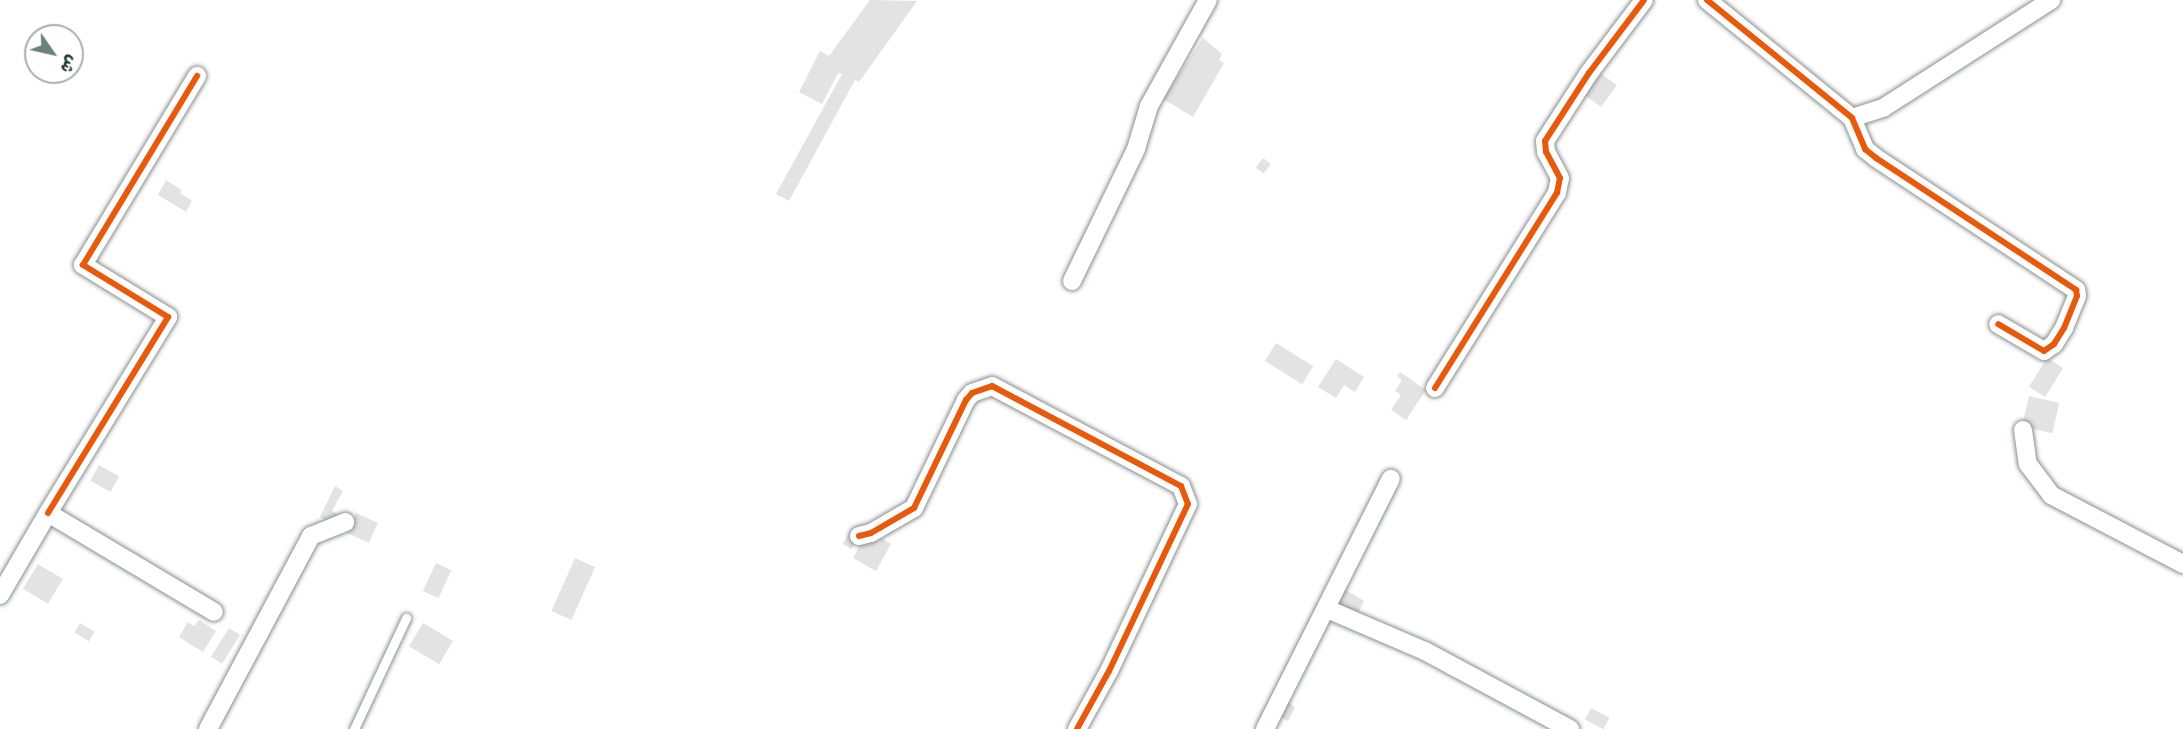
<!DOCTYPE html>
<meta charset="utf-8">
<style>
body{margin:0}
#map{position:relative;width:2183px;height:729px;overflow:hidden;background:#fff;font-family:Dekko,"Playpen Sans Arabic",sans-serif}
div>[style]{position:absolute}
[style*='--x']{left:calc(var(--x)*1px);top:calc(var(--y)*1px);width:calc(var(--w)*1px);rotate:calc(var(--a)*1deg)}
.building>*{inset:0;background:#e2e3e2;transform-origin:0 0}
.roads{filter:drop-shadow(0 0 2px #898f8d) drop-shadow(0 0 2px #898f8d)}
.service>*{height:9px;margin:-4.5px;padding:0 4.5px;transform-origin:4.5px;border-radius:4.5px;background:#fff}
.minor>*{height:18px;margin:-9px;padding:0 9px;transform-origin:9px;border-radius:9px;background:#fff}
.cycleway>*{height:6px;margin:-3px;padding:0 3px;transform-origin:3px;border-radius:3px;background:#e8590c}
span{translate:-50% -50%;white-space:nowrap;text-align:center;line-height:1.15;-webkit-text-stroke:6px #fff;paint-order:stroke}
.north{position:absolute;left:24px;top:24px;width:60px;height:60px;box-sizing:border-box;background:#fff;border:2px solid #a5b1ae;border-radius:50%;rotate:124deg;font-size:16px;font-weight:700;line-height:24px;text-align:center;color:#1f3d34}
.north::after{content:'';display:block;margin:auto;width:21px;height:27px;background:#6d817b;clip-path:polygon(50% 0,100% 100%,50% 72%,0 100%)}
</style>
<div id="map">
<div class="building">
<i style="clip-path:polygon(870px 0,917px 1px,859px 82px,855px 80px,789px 201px,776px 194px,842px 74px,838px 73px,822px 104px,799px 92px,820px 51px,829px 56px)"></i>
<i style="clip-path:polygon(1203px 38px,1222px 54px,1219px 60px,1224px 63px,1193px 117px,1163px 99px)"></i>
<i style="clip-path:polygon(1601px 74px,1617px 85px,1601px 107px,1582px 93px,1592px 80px,1595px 82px)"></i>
<i style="left:1263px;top:158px;width:10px;height:12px;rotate:37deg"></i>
<i style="clip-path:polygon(166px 180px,182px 190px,180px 193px,192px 201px,186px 212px,158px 195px)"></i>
<i style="left:1276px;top:343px;width:44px;height:21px;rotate:32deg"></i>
<i style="left:2047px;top:358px;width:19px;height:34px;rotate:32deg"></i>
<i style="clip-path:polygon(1336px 359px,1364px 377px,1355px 392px,1344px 385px,1336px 398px,1318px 387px)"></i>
<i style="clip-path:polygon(1400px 372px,1426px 390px,1406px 420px,1391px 410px,1401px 395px,1395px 391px,1402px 380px,1397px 376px)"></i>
<i style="left:2029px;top:396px;width:31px;height:31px;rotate:13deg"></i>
<i style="left:99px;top:465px;width:23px;height:18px;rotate:29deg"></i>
<i style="clip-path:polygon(335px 486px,343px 491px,332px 511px,338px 514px,333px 524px,320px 517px)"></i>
<i style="left:356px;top:513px;width:24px;height:22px;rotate:24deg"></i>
<i style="left:850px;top:531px;width:10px;height:15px;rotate:29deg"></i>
<i style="clip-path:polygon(872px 535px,879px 539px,875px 550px,881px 538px,891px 544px,876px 571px,853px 558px,865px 536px)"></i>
<i style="left:575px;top:558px;width:22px;height:58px;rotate:24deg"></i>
<i style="left:436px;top:563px;width:17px;height:31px;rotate:25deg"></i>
<i style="left:38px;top:564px;width:29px;height:29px;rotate:31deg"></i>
<i style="clip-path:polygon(1339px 586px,1364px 601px,1356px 617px,1334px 605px)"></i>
<i style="clip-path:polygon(199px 620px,216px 631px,203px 652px,179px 637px,188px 622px,194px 626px)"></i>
<i style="left:80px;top:623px;width:17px;height:11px;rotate:31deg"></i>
<i style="left:423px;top:623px;width:35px;height:27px;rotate:31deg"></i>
<i style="left:229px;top:628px;width:13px;height:34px;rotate:32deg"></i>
<i style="clip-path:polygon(1288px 701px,1295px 708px,1288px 721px,1275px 714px)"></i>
<i style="left:1591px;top:708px;width:21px;height:13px;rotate:28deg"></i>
</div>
<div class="roads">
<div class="service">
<i style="--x:354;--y:729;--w:123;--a:-64.9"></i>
</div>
<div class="minor">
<i style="--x:1707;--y:0;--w:187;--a:39.1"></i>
<i style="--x:1852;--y:118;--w:34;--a:67"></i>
<i style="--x:1865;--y:149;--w:14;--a:39"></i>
<i style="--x:1876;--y:158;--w:240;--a:33.4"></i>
<i style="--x:2076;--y:290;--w:6;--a:81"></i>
<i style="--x:2077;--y:296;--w:35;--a:112"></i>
<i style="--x:2064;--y:328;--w:19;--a:122"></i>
<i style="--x:2054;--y:344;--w:12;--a:145"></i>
<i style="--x:2044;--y:351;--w:53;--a:-149.6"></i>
<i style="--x:1852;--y:118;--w:33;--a:-18"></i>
<i style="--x:1883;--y:108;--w:200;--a:-32.7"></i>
<i style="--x:1072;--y:281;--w:147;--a:-64.1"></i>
<i style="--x:1136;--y:149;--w:45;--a:-73.2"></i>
<i style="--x:1149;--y:106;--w:121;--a:-60.9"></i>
<i style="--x:1435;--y:388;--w:230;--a:-58"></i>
<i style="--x:1557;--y:193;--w:15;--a:-79"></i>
<i style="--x:1560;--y:178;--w:30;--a:-118"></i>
<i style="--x:1546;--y:152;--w:11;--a:-95"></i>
<i style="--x:1545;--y:141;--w:81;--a:-57.1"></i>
<i style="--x:1589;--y:73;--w:91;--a:-53"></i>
<i style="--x:2023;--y:430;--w:34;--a:82"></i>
<i style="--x:2028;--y:464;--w:39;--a:53"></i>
<i style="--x:2051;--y:495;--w:149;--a:27.6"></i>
<i style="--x:48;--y:513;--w:230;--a:-58.5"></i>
<i style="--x:168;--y:317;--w:100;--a:-148.5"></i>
<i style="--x:83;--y:265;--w:221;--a:-58.9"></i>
<i style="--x:859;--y:536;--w:12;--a:-14"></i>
<i style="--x:871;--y:533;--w:50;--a:-30.2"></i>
<i style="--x:914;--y:508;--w:120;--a:-64.3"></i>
<i style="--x:966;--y:400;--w:9;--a:-49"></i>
<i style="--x:972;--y:393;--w:21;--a:-19"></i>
<i style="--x:992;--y:386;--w:214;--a:27.9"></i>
<i style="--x:1181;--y:486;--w:19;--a:69"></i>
<i style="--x:1188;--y:504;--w:185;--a:115.3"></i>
<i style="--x:1109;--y:671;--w:66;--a:118.9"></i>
<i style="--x:0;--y:595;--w:95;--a:-59.7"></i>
<i style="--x:48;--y:513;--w:193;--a:30.8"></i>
<i style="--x:1327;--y:609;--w:107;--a:23.2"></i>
<i style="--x:1425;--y:651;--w:165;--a:28.3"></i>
<i style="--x:208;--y:729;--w:219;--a:-61.9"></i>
<i style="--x:311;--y:536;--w:37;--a:-22"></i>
<i style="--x:1265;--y:729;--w:280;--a:-63.3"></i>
</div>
</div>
<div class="cycleway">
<i style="--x:1707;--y:0;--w:187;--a:39.1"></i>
<i style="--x:1852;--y:118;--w:34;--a:67"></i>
<i style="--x:1865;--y:149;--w:14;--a:39"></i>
<i style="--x:1876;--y:158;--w:240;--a:33.4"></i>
<i style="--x:2076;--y:290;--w:6;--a:81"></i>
<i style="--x:2077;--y:296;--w:35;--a:112"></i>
<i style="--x:2064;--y:328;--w:19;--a:122"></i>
<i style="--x:2054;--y:344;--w:12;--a:145"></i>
<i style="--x:2044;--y:351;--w:53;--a:-149.6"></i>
<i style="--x:1435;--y:388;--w:230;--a:-58"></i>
<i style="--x:1557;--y:193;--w:15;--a:-79"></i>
<i style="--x:1560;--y:178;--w:30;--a:-118"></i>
<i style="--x:1546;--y:152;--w:11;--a:-95"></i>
<i style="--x:1545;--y:141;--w:81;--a:-57.1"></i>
<i style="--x:1589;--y:73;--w:91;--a:-53"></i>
<i style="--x:48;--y:513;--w:230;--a:-58.5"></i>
<i style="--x:168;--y:317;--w:100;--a:-148.5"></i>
<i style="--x:83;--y:265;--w:221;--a:-58.9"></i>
<i style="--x:859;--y:536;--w:12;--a:-14"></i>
<i style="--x:871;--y:533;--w:50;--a:-30.2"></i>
<i style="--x:914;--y:508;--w:120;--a:-64.3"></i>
<i style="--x:966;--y:400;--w:9;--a:-49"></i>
<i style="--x:972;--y:393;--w:21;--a:-19"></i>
<i style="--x:992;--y:386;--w:214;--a:27.9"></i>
<i style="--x:1181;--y:486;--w:19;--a:69"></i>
<i style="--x:1188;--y:504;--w:185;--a:115.3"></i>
<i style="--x:1109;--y:671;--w:66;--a:118.9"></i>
</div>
<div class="north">ش</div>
</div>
